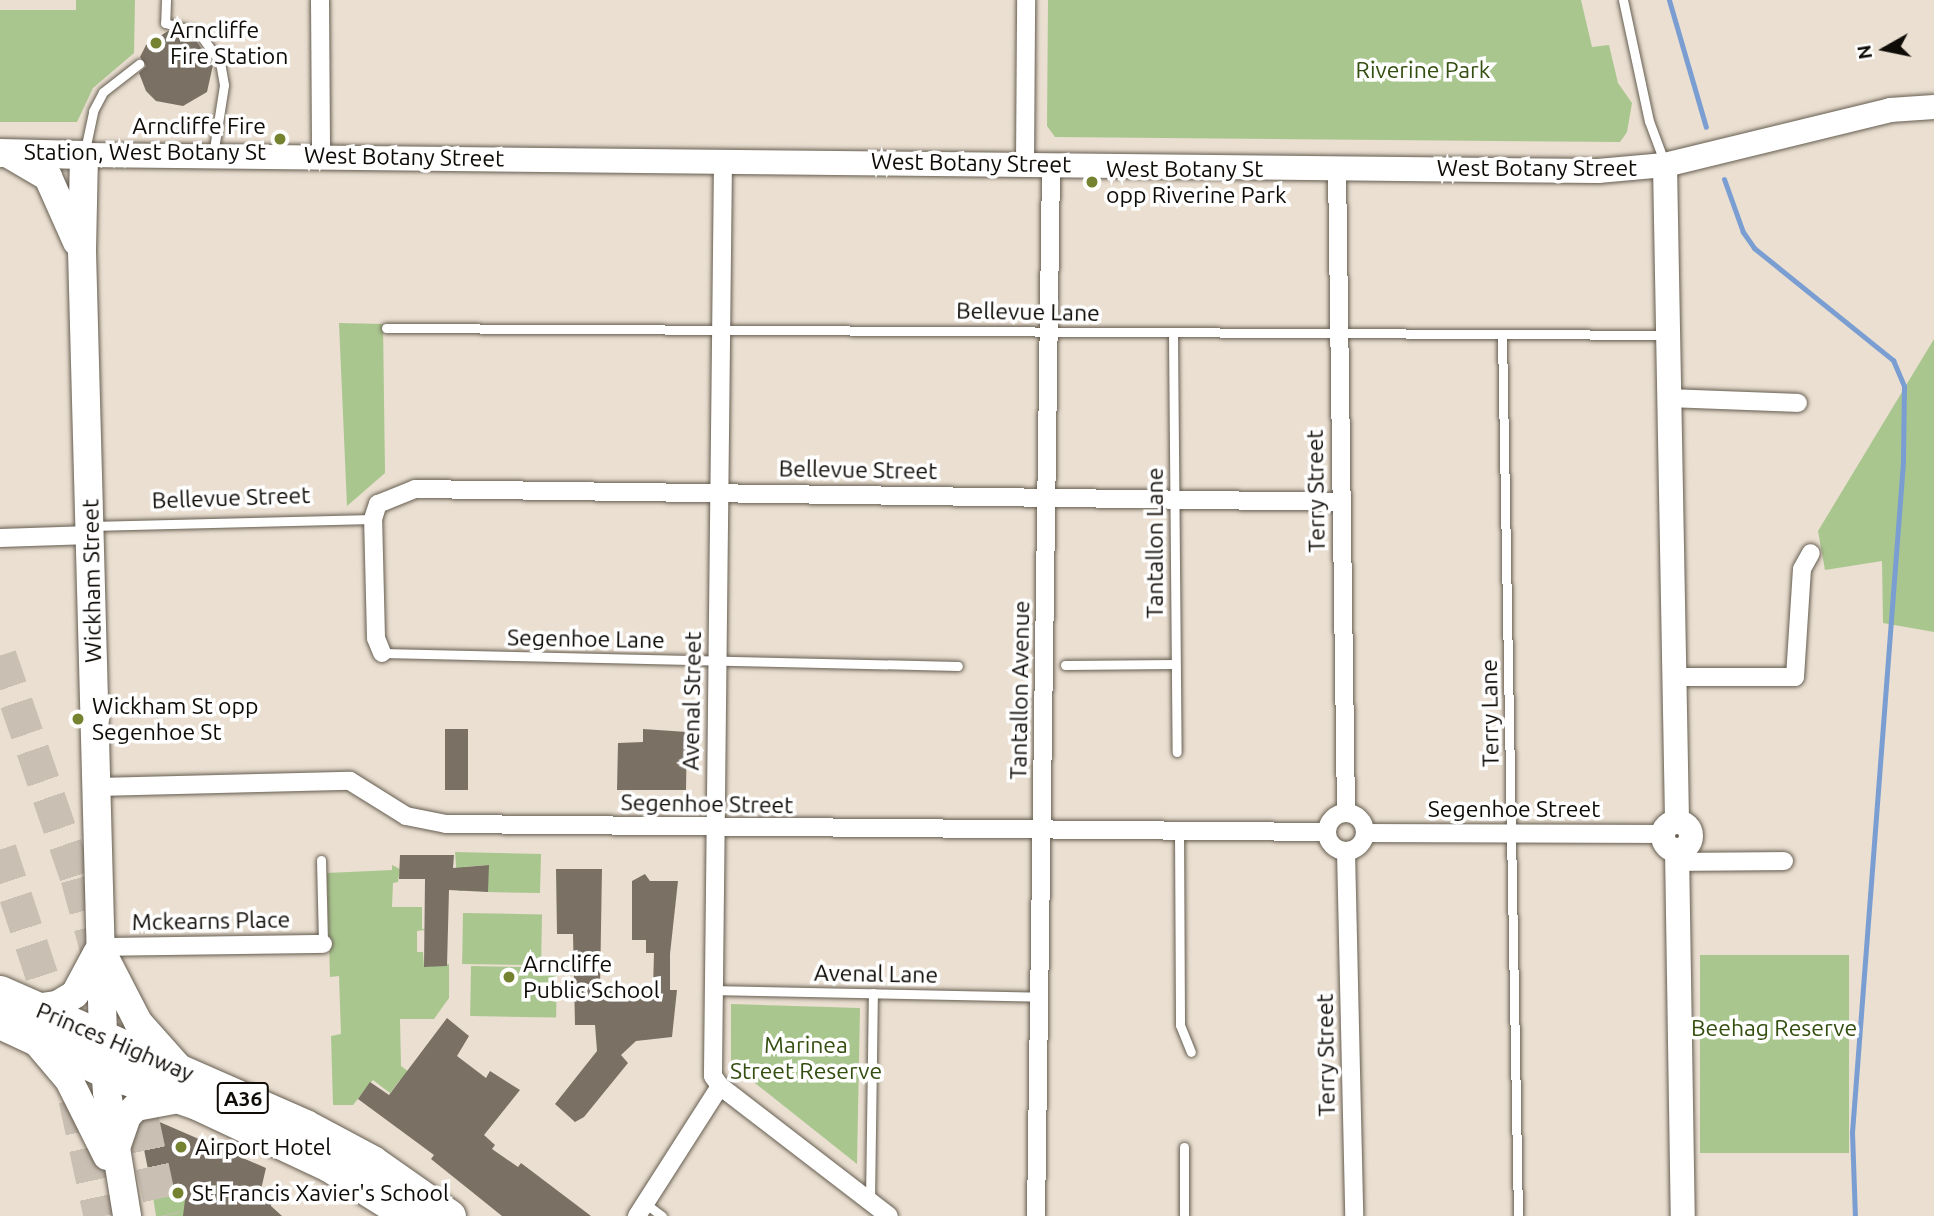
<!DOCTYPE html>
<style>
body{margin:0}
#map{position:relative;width:1934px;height:1216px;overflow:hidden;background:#eadfd1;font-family:Ubuntu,sans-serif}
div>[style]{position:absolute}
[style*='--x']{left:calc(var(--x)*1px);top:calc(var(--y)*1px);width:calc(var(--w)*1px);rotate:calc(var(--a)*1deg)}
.green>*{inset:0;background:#aac68f;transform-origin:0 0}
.stream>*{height:5px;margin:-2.5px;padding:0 2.5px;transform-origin:2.5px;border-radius:2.5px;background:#7a9ed2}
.building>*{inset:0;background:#7a7164;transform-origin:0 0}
.highway-tunnel>*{height:33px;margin-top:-16.5px;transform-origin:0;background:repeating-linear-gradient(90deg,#c9bfb3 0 33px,transparent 0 50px)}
.roads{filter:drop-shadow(0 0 2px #655d50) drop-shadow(0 0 2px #655d50)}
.lane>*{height:9px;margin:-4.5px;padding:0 4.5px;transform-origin:4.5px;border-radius:4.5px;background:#fff}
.street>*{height:18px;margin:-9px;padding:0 9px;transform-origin:9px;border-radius:9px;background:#fff}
.street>.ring{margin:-9px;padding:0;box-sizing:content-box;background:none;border:18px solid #fff;border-radius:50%}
.secondary>*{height:24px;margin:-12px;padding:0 12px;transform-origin:12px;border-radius:12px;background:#fff}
.secondary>.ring{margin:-12px;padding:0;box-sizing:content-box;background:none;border:24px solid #fff;border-radius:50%}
.primary>*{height:28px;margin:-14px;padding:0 14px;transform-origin:14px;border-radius:14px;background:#fff}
.highway>*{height:33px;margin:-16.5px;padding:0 16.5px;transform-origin:16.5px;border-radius:16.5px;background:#fff}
.dots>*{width:19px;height:19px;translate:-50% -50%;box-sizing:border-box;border:4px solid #fff;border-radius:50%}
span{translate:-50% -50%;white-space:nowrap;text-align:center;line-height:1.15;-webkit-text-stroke:7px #fff;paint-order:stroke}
.shield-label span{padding:2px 5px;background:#fff;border:2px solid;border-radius:5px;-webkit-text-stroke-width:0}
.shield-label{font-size:21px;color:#0f0b07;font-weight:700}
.poi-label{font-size:23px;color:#0f0b07}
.left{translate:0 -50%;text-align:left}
.right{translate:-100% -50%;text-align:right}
.park-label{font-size:23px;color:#344e0f}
.street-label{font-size:23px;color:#0f0b07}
.north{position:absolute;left:1850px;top:14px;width:70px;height:70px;-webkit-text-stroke:5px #fff;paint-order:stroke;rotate:261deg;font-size:19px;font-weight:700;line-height:28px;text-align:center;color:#0f0b07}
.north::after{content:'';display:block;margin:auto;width:24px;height:32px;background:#0f0b07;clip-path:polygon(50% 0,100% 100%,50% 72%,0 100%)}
</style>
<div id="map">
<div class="green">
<i style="clip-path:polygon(76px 0,135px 0,134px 53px,93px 88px,77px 122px,0 122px,0 10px,76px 10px)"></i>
<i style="clip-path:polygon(1048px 0,1581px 0,1592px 47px,1609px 45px,1618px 83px,1632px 103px,1627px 132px,1620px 142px,1055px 137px,1047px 126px)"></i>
<i style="clip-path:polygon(339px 323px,383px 324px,385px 473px,347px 506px)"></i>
<i style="clip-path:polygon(1934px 339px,1934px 632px,1883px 623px,1882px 561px,1825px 570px,1818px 531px)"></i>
<i style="clip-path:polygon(455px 852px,541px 854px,540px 893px,488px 892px,488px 865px,464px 867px,463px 891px,458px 891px)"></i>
<i style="clip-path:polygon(392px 865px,400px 869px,398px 882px,393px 883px,392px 907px,422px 907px,422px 929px,442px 928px,417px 931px,417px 952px,423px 952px,424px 967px,449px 964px,449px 998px,434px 1019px,400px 1019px,401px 1066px,425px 1084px,417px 1093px,400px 1080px,390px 1093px,373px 1080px,353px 1105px,333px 1105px,331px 1036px,341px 1034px,339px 976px,330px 977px,327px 873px,392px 870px)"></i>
<i style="left:463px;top:913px;width:79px;height:51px;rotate:1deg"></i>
<i style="left:1700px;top:955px;width:149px;height:198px"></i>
<i style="left:471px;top:966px;width:86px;height:50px;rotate:1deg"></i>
<i style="clip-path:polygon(731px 1004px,860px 1008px,857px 1164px,731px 1064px)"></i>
<i style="clip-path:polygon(152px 1190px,186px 1194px,186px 1216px,156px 1216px)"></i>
</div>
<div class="stream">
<i style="--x:1669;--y:0;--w:132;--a:73.8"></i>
<i style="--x:1724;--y:179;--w:56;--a:70.3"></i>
<i style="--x:1743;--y:232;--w:19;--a:55"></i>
<i style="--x:1754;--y:248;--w:179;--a:38.9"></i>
<i style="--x:1893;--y:360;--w:28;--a:67"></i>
<i style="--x:1904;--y:386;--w:76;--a:90.8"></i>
<i style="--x:1903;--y:462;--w:672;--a:94.35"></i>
<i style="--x:1852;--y:1132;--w:84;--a:88"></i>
</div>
<div class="building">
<i style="clip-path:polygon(168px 31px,195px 39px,213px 65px,207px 92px,183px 106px,156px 101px,146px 91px,139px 73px,146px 66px,140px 57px,146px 45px)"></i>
<i style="left:445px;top:729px;width:23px;height:61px"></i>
<i style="clip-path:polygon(643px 729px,687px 732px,686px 790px,617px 790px,618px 743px,643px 742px)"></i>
<i style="clip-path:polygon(400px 855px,454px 855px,453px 868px,489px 865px,488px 892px,449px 890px,447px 966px,424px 967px,425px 879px,399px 879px)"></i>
<i style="clip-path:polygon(556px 869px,602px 869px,600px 988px,653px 988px,654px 953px,646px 953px,646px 940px,632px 940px,632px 881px,645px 874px,650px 881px,678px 881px,670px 954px,670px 990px,677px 990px,672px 1037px,636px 1041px,621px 1055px,628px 1063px,584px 1117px,575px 1122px,555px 1104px,597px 1051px,595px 1025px,575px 1025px,573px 934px,557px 934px)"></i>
<i style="clip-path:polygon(447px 1018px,469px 1036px,457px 1056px,486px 1078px,490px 1071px,520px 1090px,484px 1135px,495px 1145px,492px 1149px,518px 1167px,521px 1163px,591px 1216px,502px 1216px,431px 1159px,434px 1155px,358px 1099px,370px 1082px,389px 1095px)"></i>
<i style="clip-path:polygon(155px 1120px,266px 1168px,259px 1198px,272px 1199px,271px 1206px,282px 1216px,183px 1216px,186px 1192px,152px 1189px,140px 1130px,144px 1122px)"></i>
</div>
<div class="highway-tunnel">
<i style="--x:0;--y:655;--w:236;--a:71"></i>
<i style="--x:77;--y:878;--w:248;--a:74.8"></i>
<i style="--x:142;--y:1117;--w:101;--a:78"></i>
<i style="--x:0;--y:849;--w:197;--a:71.7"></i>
<i style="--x:75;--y:1099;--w:120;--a:77.9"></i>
</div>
<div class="roads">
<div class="lane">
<i style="--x:166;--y:0;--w:23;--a:92"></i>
<i style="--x:165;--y:23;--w:35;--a:16"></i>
<i style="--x:199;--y:33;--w:36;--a:54"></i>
<i style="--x:220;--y:62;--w:23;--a:80"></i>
<i style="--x:224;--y:85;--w:71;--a:98.9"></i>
<i style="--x:1623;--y:0;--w:124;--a:77.9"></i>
<i style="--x:1649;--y:121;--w:46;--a:69.6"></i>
<i style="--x:85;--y:150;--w:40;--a:-78"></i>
<i style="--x:93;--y:111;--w:21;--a:-62"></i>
<i style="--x:103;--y:92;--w:46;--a:-37.9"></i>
<i style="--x:386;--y:328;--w:1279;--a:0.31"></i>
<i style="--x:1173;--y:334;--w:418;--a:89.5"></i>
<i style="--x:1502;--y:335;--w:881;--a:88.96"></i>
<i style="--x:91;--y:526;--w:282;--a:-1.4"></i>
<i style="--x:382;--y:653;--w:576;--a:1.29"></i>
<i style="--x:1065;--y:665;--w:110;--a:-0.5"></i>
<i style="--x:1179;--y:829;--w:196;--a:89.7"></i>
<i style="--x:1180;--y:1025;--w:29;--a:68"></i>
<i style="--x:321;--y:860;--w:84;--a:88.6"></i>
<i style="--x:714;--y:990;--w:323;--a:1.2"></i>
<i style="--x:1184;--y:1147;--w:69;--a:90"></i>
<i style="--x:870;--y:1201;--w:208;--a:-89.2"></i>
<i style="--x:646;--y:1204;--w:20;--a:37"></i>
</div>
<div class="street">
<i style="--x:320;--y:0;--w:156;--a:89.6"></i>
<i style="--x:723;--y:161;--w:915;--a:90.63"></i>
<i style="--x:713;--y:1076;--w:12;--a:55"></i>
<i style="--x:720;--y:1086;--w:213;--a:37.6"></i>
<i style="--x:1025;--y:163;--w:163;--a:-89.6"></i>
<i style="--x:1337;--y:167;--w:646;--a:89.2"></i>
<i style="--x:1670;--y:398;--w:128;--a:2.2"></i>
<i style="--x:0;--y:538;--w:91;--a:-1.9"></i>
<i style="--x:382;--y:653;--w:16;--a:-112"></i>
<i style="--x:376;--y:638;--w:119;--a:-91.4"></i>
<i style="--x:373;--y:519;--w:16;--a:-72"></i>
<i style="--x:378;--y:504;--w:40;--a:-22"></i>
<i style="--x:415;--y:489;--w:926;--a:0.8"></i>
<i style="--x:1674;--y:677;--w:121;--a:0"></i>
<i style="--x:1795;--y:677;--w:108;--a:-86.3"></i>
<i style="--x:1802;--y:569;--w:18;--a:-61"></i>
<i style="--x:97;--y:787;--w:253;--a:-1.4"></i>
<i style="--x:350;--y:781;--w:66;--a:32"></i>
<i style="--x:406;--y:816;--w:41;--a:11.3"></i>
<i style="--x:446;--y:824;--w:881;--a:0.52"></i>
<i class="ring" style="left:1327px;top:813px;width:20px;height:20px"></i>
<i style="--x:1365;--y:833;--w:298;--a:0.2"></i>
<i style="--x:1346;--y:851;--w:365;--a:88.7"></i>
<i style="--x:1677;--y:862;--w:107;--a:-0.5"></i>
<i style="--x:100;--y:947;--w:223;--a:-0.8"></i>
<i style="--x:637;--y:1216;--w:154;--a:-57.4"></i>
<i style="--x:1036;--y:1216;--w:1052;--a:-89.18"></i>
</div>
<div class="secondary">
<i style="--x:84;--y:155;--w:1514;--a:0.61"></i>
<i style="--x:1598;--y:171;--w:67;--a:-5.1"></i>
<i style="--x:1665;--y:165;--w:232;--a:-13.7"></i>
<i style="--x:1890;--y:110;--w:44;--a:-3.9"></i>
<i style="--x:1665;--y:165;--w:657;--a:88.95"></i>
<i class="ring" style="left:1663px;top:822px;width:4px;height:4px"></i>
<i style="--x:1677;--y:850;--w:366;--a:89.1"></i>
</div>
<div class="primary">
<i style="--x:0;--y:153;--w:84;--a:1.4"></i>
<i style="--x:84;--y:155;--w:96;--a:91.2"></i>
<i style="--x:82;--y:251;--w:787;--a:88.47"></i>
<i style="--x:103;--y:1038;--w:54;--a:85.8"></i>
<i style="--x:107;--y:1092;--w:126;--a:80.8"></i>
<i style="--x:12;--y:156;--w:42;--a:30.3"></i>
<i style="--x:48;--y:177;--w:71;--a:66"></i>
<i style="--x:104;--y:956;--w:74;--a:62.7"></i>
<i style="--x:138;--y:1022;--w:60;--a:48.4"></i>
<i style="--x:35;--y:1008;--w:22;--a:-8"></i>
<i style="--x:57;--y:1005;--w:21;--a:-31"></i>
<i style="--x:75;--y:994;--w:47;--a:-61.8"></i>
<i style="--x:35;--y:1040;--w:52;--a:49.6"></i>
<i style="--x:69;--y:1080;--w:85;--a:63.4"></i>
<i style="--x:116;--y:1148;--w:34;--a:-71"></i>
<i style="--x:127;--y:1116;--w:13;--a:-45"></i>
<i style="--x:136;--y:1107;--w:49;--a:-10.6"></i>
</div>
<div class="highway">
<i style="--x:0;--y:992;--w:333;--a:23.7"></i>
<i style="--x:305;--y:1126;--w:76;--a:28.2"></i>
<i style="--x:372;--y:1162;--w:94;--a:35"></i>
<i style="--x:0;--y:1022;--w:116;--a:25"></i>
<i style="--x:105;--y:1071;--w:97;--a:19.2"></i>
<i style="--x:197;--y:1103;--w:146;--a:25.2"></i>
<i style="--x:329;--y:1165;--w:96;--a:32.2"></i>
</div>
</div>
<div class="dots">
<i style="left:156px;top:43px;background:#758331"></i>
<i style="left:280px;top:139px;background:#758331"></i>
<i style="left:1092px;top:182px;background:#758331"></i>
<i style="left:78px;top:719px;background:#758331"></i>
<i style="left:509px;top:977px;background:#758331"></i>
<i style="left:181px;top:1147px;background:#758331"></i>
<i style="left:178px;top:1193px;background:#758331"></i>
</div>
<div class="shield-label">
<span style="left:243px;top:1098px">A36</span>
</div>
<div class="poi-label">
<span class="left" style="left:170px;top:43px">Arncliffe<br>Fire Station</span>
<span class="right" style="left:266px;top:139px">Arncliffe Fire<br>Station, West Botany St</span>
<span class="left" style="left:1106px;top:182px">West Botany St<br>opp Riverine Park</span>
<span class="left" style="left:92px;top:719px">Wickham St opp<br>Segenhoe St</span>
<span class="left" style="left:523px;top:977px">Arncliffe<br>Public School</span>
<span class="left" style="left:195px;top:1147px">Airport Hotel</span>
<span class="left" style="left:192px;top:1193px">St Francis Xavier's School</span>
</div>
<div class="park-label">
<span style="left:1423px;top:70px">Riverine Park</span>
<span style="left:1774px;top:1028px">Beehag Reserve</span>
<span style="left:806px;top:1058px">Marinea<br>Street Reserve</span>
</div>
<div class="street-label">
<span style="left:404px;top:157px;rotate:1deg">West Botany Street</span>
<span style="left:971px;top:163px;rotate:1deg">West Botany Street</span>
<span style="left:1537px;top:168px">West Botany Street</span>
<span style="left:1028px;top:312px;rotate:1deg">Bellevue Lane</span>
<span style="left:858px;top:470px;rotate:1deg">Bellevue Street</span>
<span style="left:1316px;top:491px;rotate:-91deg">Terry Street</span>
<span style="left:231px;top:498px;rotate:-2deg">Bellevue Street</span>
<span style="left:1155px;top:543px;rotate:-90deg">Tantallon Lane</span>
<span style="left:92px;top:581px;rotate:-91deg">Wickham Street</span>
<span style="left:586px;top:639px;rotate:1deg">Segenhoe Lane</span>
<span style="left:1020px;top:690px;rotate:-89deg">Tantallon Avenue</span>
<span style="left:692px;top:701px;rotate:-89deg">Avenal Street</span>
<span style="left:1490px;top:713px;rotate:-91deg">Terry Lane</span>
<span style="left:707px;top:804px;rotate:1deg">Segenhoe Street</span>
<span style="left:1514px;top:809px">Segenhoe Street</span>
<span style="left:211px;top:921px;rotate:-1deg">Mckearns Place</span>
<span style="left:876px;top:974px;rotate:1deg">Avenal Lane</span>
<span style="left:115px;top:1042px;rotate:23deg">Princes Highway</span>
<span style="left:1326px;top:1055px;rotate:-91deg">Terry Street</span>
</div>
<div class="north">N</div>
</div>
